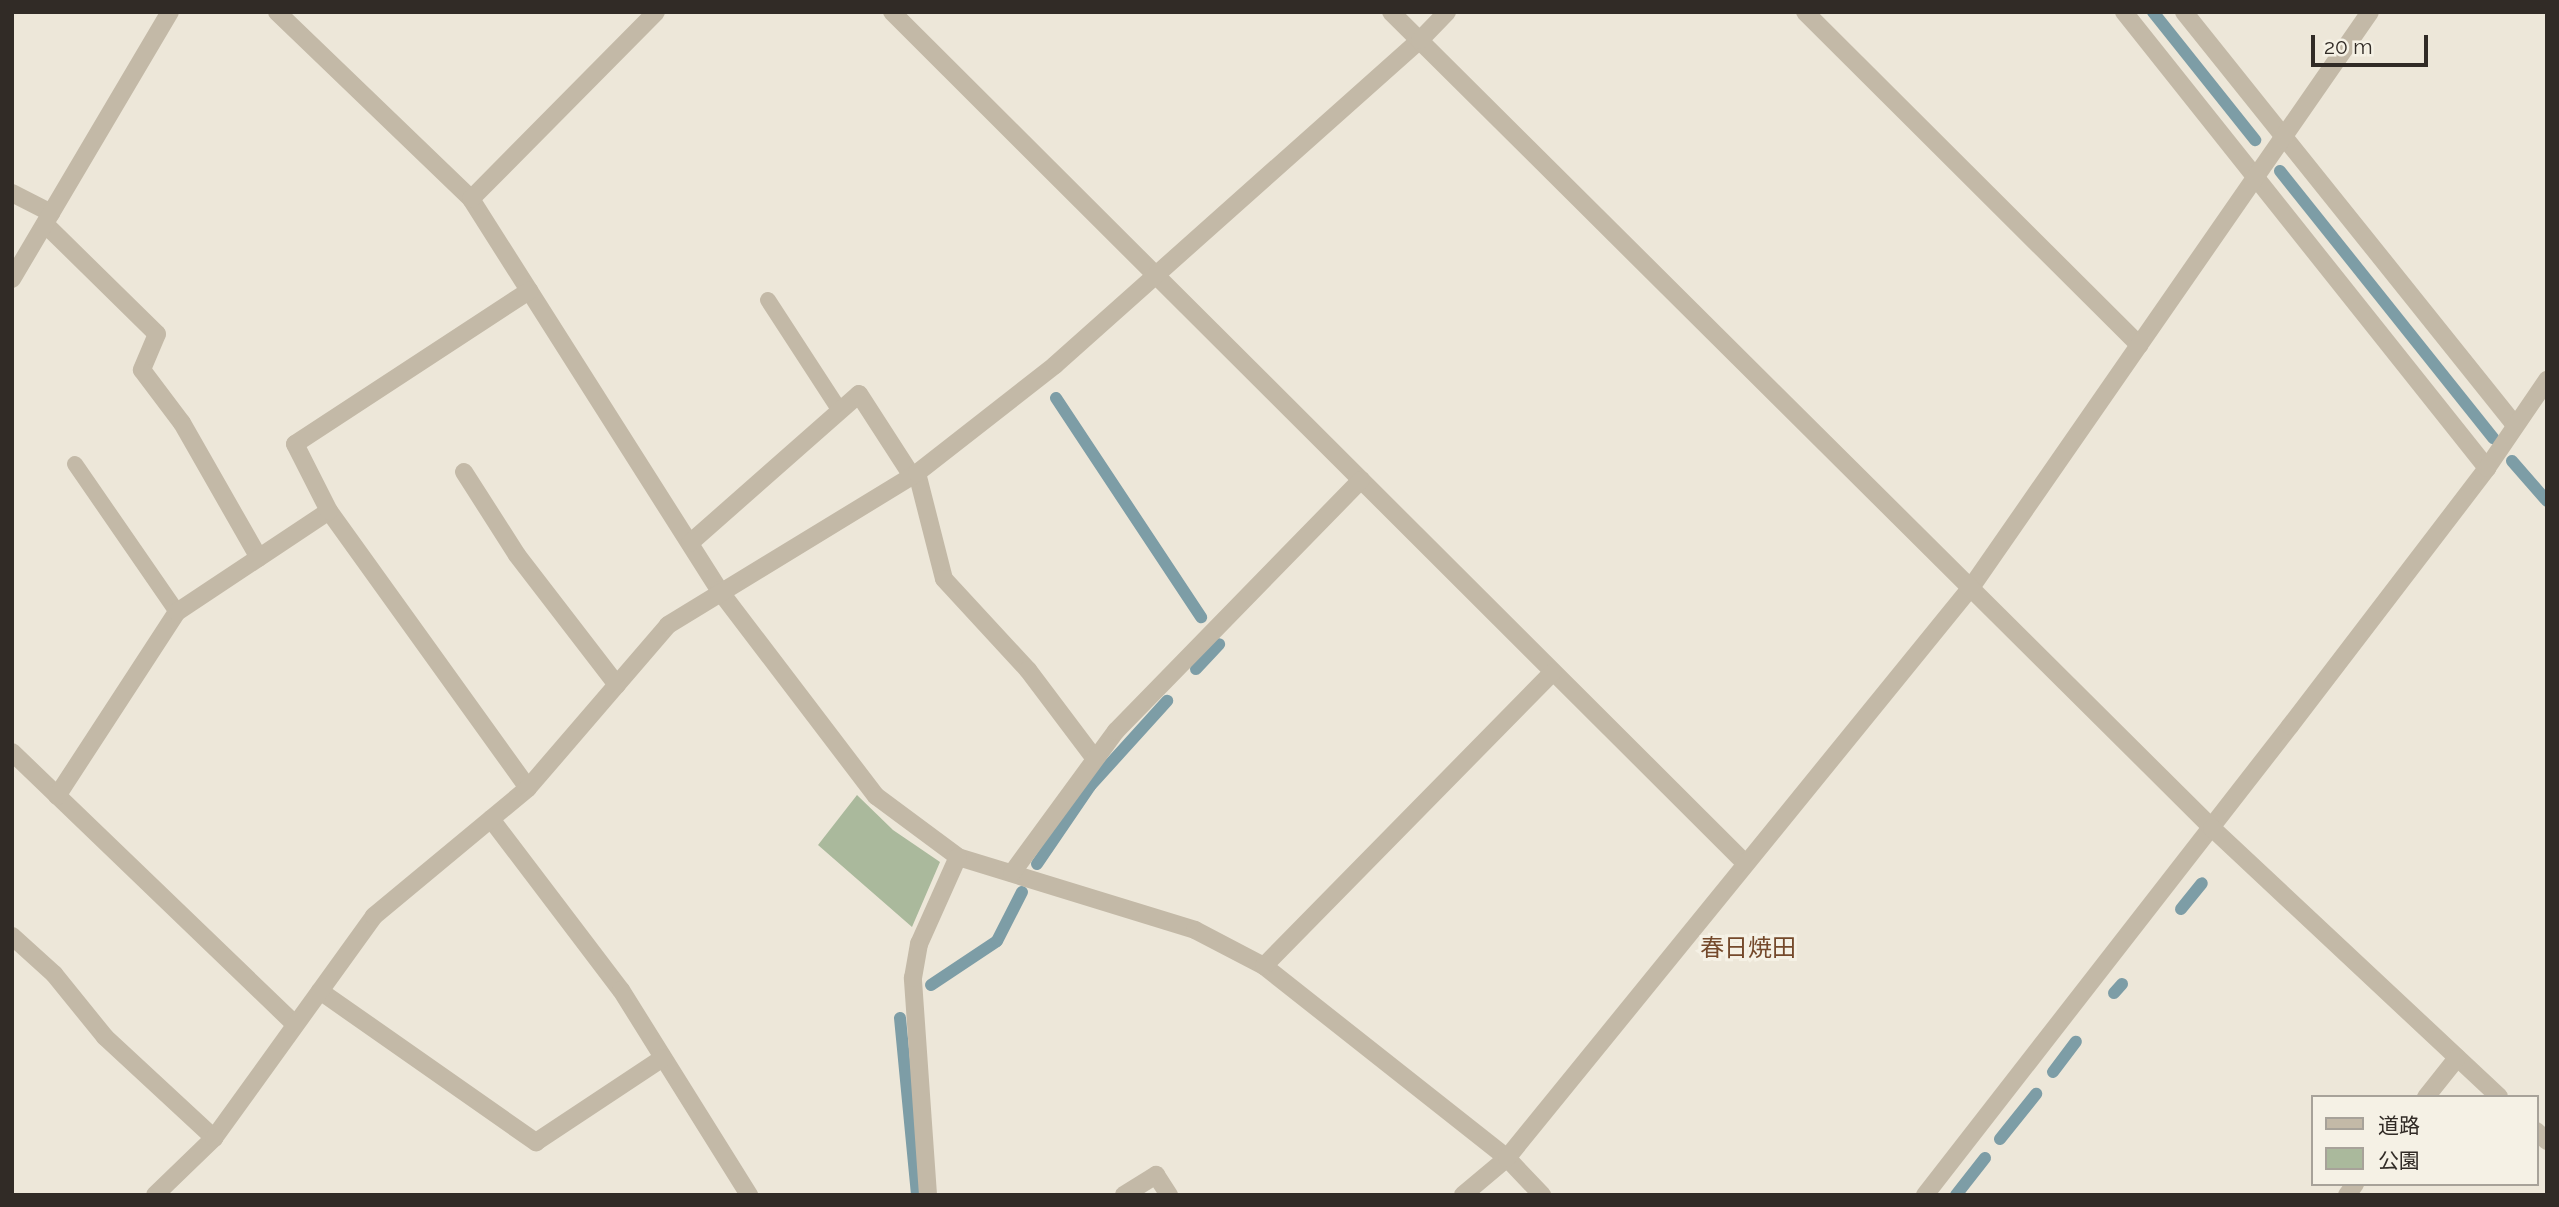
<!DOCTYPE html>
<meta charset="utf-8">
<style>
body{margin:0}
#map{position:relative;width:2559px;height:1207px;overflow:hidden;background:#ede7d9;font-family:Raleway,"Noto Sans JP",sans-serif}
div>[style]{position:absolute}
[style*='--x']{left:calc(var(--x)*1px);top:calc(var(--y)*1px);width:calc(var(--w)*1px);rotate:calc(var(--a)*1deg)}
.green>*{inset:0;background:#aab99c}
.stream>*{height:12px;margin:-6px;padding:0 6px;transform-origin:6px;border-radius:6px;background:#7d9da6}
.service>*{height:16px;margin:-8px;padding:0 8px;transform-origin:8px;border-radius:8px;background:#c3b9a7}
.minor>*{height:18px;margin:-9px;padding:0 9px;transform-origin:9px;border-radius:9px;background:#c3b9a7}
.tertiary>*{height:18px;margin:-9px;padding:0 9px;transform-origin:9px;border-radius:9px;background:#c3b9a7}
span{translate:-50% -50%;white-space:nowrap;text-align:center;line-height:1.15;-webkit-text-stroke:6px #f5f1e5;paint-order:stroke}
.quarter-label{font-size:24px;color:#74492b}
.frame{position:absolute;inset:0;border:14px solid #312b26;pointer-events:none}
.legend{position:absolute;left:2311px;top:1095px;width:228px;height:91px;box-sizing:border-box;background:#f5f1e5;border:2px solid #a7a299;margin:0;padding:9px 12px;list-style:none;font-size:21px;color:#312b26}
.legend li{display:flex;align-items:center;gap:14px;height:35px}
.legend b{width:35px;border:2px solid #a7a299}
.scale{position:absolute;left:2311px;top:35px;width:117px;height:32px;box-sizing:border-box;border:4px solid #312b26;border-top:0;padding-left:9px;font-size:21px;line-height:24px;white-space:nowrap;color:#312b26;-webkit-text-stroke:5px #f5f1e5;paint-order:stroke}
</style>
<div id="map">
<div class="green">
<i style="clip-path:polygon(857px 795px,893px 830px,940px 862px,912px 927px,818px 845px)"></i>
</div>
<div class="stream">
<i style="--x:2153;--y:12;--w:164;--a:51.4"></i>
<i style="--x:2280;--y:171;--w:342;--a:51.4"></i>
<i style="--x:1056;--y:398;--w:263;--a:56.5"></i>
<i style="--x:2512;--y:461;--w:53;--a:48.8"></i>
<i style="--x:1196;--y:669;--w:34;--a:-47"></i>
<i style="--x:1037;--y:864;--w:94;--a:-55.8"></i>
<i style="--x:1090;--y:786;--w:115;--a:-47.8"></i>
<i style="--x:2181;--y:909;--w:33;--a:-51"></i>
<i style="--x:931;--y:985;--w:79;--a:-33.7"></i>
<i style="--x:997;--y:941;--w:55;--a:-63"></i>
<i style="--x:2114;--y:993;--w:12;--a:-48"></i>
<i style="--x:900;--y:1018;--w:178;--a:84.5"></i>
<i style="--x:2053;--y:1072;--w:38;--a:-53"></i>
<i style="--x:2000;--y:1139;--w:58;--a:-51.3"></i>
<i style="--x:1956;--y:1195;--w:47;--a:-51.9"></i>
</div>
<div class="service">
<i style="--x:768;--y:300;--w:132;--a:57"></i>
<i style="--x:75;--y:464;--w:180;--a:55.4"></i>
</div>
<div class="minor">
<i style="--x:277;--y:12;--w:269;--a:43.9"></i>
<i style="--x:471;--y:199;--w:463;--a:57.6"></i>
<i style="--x:719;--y:590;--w:259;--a:52.7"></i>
<i style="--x:876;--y:796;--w:102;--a:36.6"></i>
<i style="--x:958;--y:857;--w:248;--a:17.1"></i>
<i style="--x:1195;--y:930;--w:78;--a:27.6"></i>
<i style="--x:1264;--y:966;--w:310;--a:38.3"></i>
<i style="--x:1507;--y:1158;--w:51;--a:46.6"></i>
<i style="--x:892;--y:12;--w:1203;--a:44.93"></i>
<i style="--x:1805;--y:12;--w:472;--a:44.9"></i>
<i style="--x:2124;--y:12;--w:583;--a:51.48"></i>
<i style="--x:2184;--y:12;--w:529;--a:51.29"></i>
<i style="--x:12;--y:193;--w:44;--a:27.1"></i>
<i style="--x:471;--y:199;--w:263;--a:-45.3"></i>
<i style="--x:45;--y:224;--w:157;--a:44.5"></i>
<i style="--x:157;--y:334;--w:39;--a:113"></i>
<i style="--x:142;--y:370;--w:66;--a:53"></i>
<i style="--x:182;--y:423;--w:155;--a:60.3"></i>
<i style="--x:12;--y:279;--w:310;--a:-59.4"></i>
<i style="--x:464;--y:472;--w:98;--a:57.4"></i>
<i style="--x:517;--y:555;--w:164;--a:52.4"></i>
<i style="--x:917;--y:473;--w:109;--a:75.7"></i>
<i style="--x:944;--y:579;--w:124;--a:47.3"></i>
<i style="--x:1028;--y:670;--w:111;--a:53"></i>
<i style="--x:329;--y:511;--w:341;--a:54.3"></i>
<i style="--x:690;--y:543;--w:225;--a:-41.4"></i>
<i style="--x:859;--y:394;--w:98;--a:57.1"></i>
<i style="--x:12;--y:752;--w:393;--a:43.9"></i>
<i style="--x:57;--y:796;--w:220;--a:-56.9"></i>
<i style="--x:177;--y:612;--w:182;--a:-33.6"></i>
<i style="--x:329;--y:511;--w:75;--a:-116.9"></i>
<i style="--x:295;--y:444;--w:280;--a:-33.2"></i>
<i style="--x:491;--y:819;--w:215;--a:52.8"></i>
<i style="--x:621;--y:990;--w:242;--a:58"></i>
<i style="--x:1012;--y:873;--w:176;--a:-53.8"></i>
<i style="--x:1116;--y:731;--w:351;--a:-45.7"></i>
<i style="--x:12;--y:936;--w:57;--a:42.1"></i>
<i style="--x:54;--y:974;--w:81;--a:51"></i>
<i style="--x:105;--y:1037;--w:149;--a:42.8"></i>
<i style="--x:1264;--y:966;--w:412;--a:-45.5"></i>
<i style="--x:320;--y:991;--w:264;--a:35"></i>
<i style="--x:536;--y:1142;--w:152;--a:-33.5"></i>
<i style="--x:155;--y:1195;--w:82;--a:-44"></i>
<i style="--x:214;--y:1138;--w:274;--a:-54.2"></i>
<i style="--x:374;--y:916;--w:200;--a:-39.7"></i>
<i style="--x:528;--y:788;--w:215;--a:-49.3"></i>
<i style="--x:668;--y:625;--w:292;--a:-31.4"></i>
<i style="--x:917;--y:473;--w:175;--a:-38"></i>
<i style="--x:1055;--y:365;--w:489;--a:-41.7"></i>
<i style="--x:928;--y:1195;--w:218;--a:-94"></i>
<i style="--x:913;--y:978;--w:35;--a:-80"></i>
<i style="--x:919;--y:944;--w:95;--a:-65.9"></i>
<i style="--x:1124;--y:1195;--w:38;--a:-32"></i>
<i style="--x:1156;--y:1175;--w:24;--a:57"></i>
<i style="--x:1463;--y:1195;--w:57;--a:-40.1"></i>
<i style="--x:1507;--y:1158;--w:737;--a:-50.89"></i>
<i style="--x:1972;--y:586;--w:698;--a:-55.26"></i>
<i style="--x:1925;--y:1195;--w:594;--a:-52.11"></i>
<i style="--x:2290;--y:726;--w:325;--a:-52.6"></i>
<i style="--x:2487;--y:468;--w:107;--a:-55.7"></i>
</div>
<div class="tertiary">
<i style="--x:1391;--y:12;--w:1158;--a:44.82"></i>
<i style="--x:2212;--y:828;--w:393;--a:43.1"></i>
<i style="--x:1420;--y:40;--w:39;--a:-46"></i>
<i style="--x:2426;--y:1097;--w:50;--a:-51.5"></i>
<i style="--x:2536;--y:1131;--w:15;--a:42"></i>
<i style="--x:2347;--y:1195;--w:14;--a:-54"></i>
</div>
<div class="quarter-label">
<span style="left:1748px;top:948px">春日焼田</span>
</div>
<div class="frame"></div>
<ul class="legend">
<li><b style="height:9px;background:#c3b9a7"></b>道路</li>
<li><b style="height:19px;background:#aab99c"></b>公園</li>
</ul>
<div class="scale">20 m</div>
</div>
